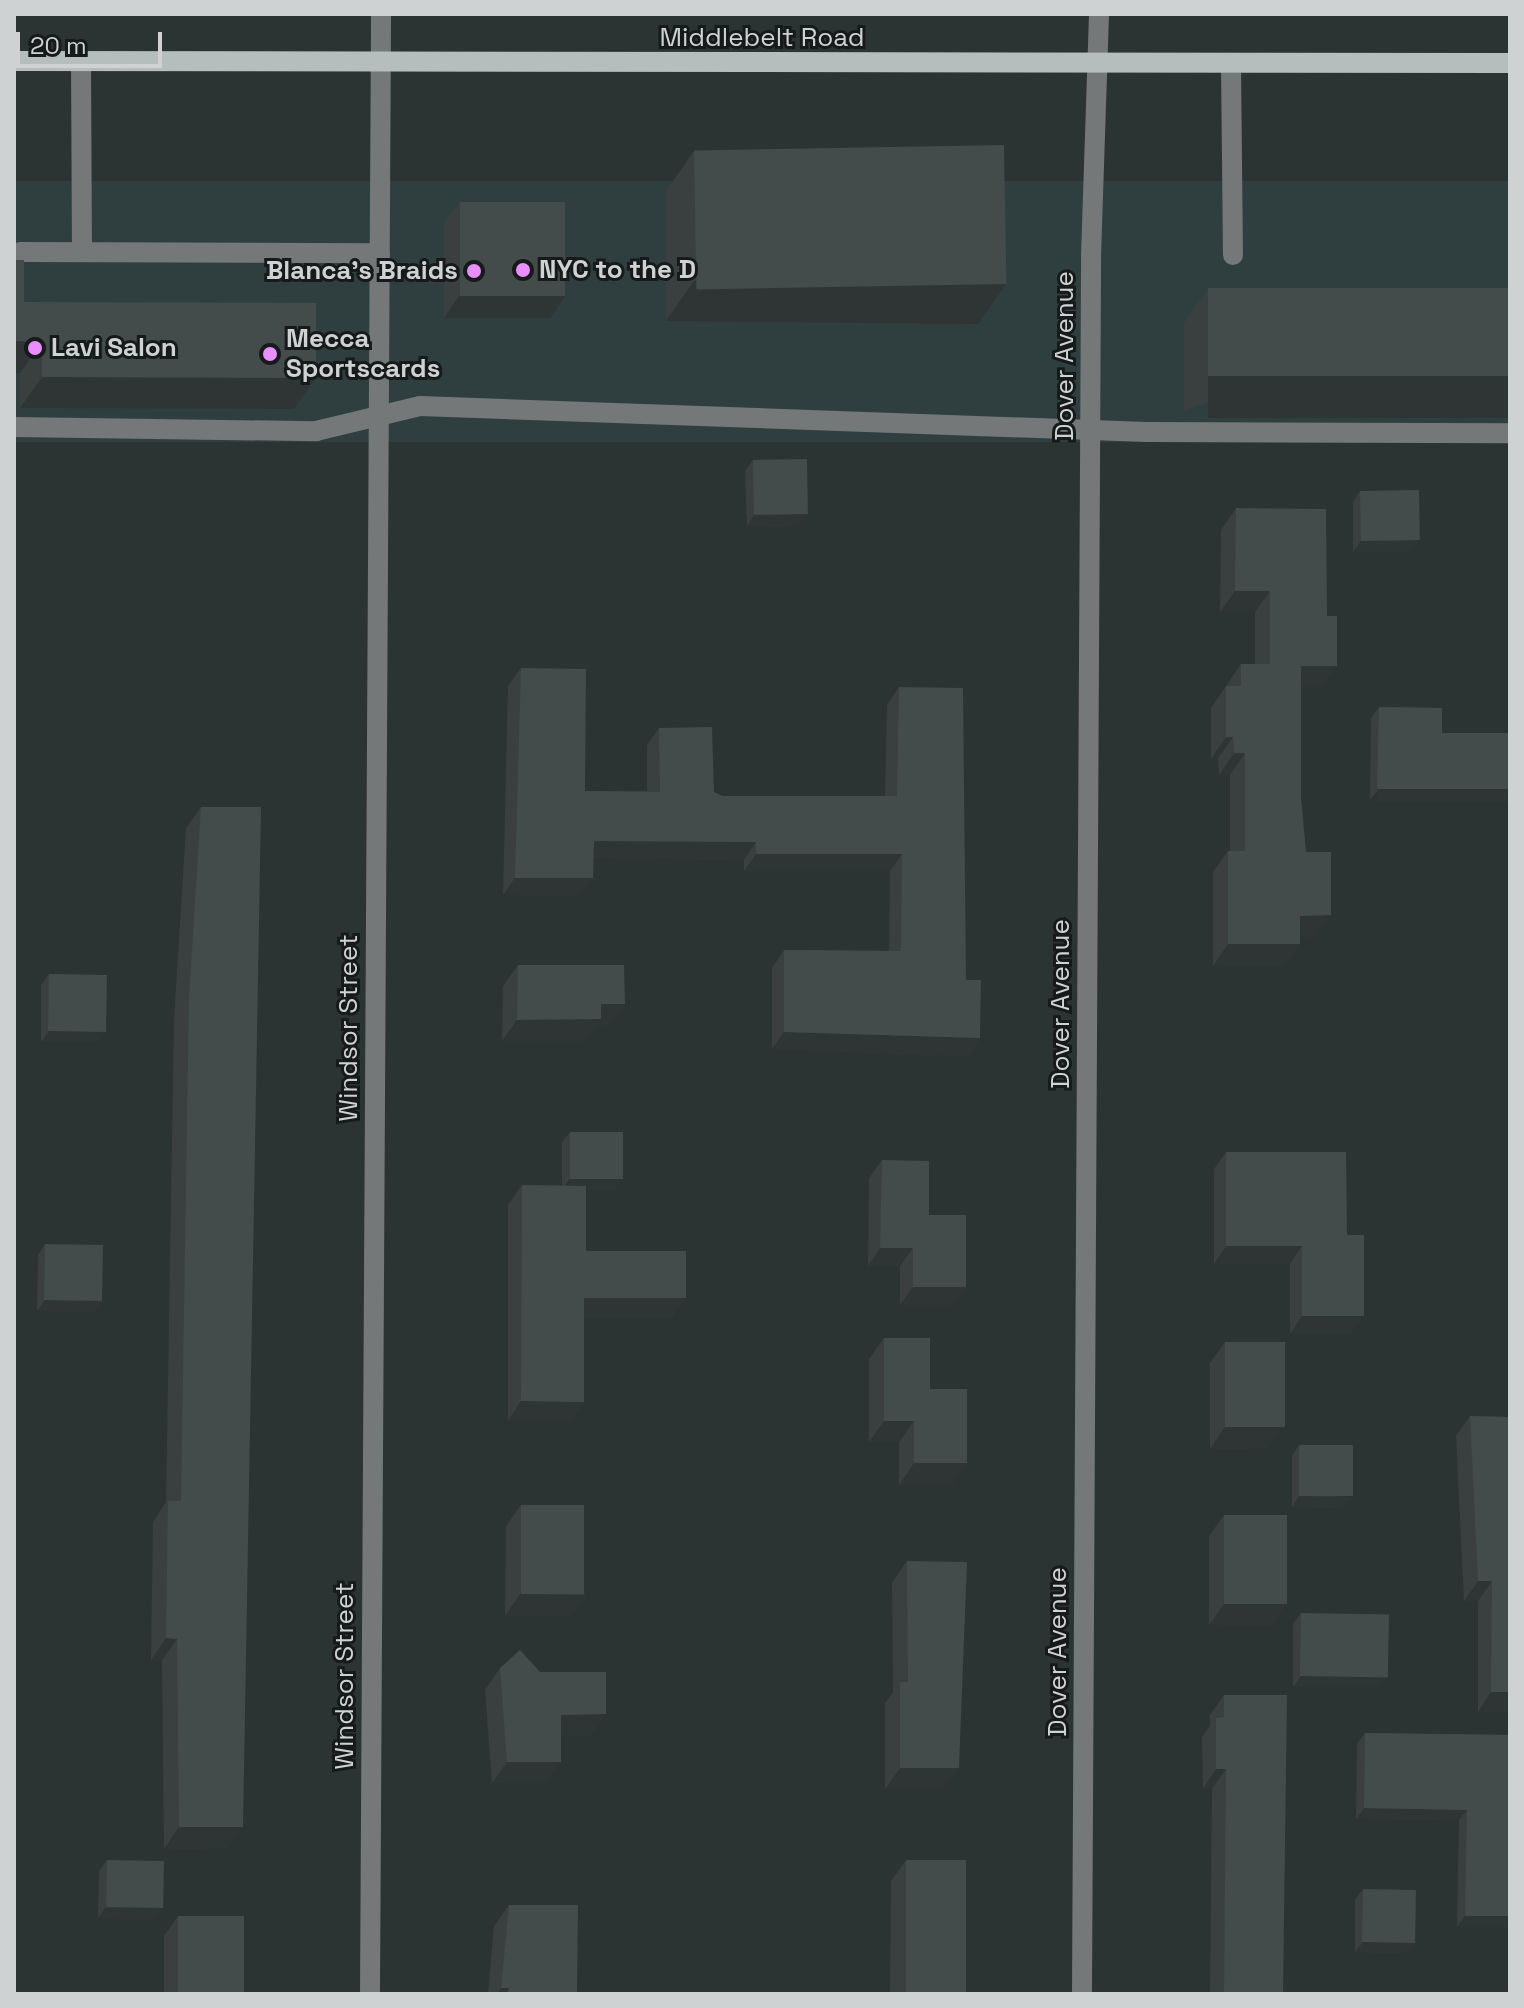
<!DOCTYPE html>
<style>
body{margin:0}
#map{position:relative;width:1524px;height:2008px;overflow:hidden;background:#2c3333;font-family:"Space Grotesk",sans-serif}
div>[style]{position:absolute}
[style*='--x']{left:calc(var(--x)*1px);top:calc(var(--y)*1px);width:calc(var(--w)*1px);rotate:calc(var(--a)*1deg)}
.built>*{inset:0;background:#2f3f3f;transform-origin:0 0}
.minor>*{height:20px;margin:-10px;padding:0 10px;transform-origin:10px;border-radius:10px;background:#747878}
.major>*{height:20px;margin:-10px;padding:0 10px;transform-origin:10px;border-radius:10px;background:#b5bdbd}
.wall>*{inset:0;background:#3a4040}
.shaded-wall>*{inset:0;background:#2f3434;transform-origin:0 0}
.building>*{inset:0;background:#434b4b;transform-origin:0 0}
.dots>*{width:22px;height:22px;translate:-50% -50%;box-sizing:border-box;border:4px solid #171a1a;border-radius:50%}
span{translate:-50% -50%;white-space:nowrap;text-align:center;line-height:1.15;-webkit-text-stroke:6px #171a1a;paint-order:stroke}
.street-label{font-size:26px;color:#ced2d2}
.poi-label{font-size:26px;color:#ced2d2;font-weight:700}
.left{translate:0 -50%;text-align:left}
.right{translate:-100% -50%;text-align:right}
.frame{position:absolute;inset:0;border:16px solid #ced2d2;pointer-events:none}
.scale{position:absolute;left:16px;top:32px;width:146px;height:36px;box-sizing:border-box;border:4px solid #ced2d2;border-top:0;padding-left:10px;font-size:24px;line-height:28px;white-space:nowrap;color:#ced2d2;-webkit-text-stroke:6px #171a1a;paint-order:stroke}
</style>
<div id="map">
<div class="built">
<i style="left:14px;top:181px;width:1496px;height:261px"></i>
</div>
<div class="minor">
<i style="--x:81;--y:62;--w:190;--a:89.7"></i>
<i style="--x:1231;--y:65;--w:190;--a:89.4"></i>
<i style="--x:20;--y:252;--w:360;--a:0.2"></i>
<i style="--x:14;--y:427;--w:302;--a:0.8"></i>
<i style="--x:316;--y:431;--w:107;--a:-13.5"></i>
<i style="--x:420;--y:406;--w:727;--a:2.05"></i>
<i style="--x:1147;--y:432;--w:363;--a:0.2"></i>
<i style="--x:370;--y:1994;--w:1980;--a:-89.68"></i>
<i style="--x:1082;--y:1994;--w:1738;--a:-89.7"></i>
<i style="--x:1091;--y:256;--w:242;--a:-88.1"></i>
</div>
<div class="major">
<i style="--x:14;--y:61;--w:1496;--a:0.08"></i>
</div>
<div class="wall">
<i style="clip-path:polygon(694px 151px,978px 324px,666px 321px,666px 191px)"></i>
<i style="clip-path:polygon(460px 202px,565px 296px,550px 318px,444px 318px,444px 223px)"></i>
<i style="clip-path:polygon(1208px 288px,1510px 288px,1184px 411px,1184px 323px)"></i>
<i style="clip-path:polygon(24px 302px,316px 378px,294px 409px,20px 408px,20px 373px)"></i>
<i style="clip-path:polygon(753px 460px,800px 525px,747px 526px,745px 471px)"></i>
<i style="clip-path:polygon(1360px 491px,1420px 540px,1412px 551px,1353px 552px,1353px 502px)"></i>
<i style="clip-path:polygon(1236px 508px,1327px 616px,1337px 666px,1322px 687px,1301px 687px,1301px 799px,1306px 852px,1331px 915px,1316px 937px,1300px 937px,1285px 966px,1213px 966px,1213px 872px,1228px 851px,1230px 851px,1230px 775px,1219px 775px,1218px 758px,1211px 759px,1211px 708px,1241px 664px,1255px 664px,1255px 612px,1220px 612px,1221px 530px)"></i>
<i style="clip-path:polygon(521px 668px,585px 791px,647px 791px,647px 745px,659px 728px,714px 792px,722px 796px,885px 796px,887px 705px,899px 687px,980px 1038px,968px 1056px,772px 1049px,772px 968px,784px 950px,889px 951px,890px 871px,744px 871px,744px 860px,593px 858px,581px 896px,503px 895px,508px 686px)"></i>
<i style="clip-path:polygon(1379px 707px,1442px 708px,1370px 800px,1371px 718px)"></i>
<i style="clip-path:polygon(201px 807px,243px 1827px,228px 1848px,164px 1849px,162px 1660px,151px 1660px,153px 1522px,166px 1502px,174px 1019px,186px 828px)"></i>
<i style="clip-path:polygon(518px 965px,610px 1025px,596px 1025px,586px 1041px,502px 1041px,503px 986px)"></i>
<i style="clip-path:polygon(49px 974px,107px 1031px,99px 1042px,41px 1042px,41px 985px)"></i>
<i style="clip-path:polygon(570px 1132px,615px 1190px,586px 1190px,586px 1251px,673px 1318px,584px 1318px,584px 1402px,571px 1421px,508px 1421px,508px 1205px,522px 1185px,562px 1186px,562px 1142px)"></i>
<i style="clip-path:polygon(1226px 1152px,1347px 1235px,1351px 1334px,1290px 1334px,1290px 1264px,1214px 1264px,1214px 1169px)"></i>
<i style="clip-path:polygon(882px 1160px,929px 1215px,966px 1287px,953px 1305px,900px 1305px,900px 1266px,868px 1266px,869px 1178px)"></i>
<i style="clip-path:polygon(45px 1244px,103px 1301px,95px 1312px,37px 1311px,38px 1255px)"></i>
<i style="clip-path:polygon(884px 1338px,930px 1389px,952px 1485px,899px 1485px,899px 1442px,869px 1442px,869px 1359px)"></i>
<i style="clip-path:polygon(1225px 1342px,1269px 1448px,1210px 1449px,1210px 1363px)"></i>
<i style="clip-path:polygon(1470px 1416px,1510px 1417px,1510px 1712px,1478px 1712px,1478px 1601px,1464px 1601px,1456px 1436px)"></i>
<i style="clip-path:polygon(1299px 1445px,1345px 1508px,1292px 1507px,1292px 1456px)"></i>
<i style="clip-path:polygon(521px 1505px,585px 1595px,570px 1616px,505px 1616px,506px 1526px)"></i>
<i style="clip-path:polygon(1224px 1515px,1272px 1626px,1209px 1625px,1209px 1536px)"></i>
<i style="clip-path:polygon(907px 1561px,944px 1789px,885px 1789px,885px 1703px,893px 1692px,892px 1583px)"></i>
<i style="clip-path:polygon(1301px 1613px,1381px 1687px,1293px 1687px,1293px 1624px)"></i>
<i style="clip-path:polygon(500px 1668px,540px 1672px,606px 1714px,591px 1736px,561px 1736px,546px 1783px,492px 1783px,485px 1690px)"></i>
<i style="clip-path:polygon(1224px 1695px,1283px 1994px,1210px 1994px,1212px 1789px,1203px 1789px,1202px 1737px,1210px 1726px,1210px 1715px)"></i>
<i style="clip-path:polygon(1365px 1733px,1510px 1735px,1510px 1927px,1457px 1927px,1459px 1820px,1356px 1819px,1357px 1744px)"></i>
<i style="clip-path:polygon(107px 1860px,163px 1908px,156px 1919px,98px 1918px,99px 1871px)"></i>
<i style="clip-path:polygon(906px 1860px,964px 1994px,890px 1994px,891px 1881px)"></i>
<i style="clip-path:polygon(1363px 1889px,1416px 1942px,1409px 1953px,1355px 1952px,1355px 1900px)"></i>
<i style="clip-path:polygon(509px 1905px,577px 1994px,488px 1994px,494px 1926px)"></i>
<i style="clip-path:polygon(178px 1916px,243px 1994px,164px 1994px,164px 1936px)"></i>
</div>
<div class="shaded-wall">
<i style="clip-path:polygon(694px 281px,1006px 284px,978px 324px,666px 321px)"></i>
<i style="clip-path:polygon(459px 296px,565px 296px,550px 318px,444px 318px)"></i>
<i style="clip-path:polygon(14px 341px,42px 342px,20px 373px,14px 373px)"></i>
<i style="left:1208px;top:376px;width:302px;height:42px"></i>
<i style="clip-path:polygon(42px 377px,316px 378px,294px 409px,20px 408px)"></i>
<i style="clip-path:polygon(808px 514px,800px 525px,747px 526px,754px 515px)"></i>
<i style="clip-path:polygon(1420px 540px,1412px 551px,1353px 552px,1361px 541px)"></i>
<i style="clip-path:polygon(1235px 591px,1270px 591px,1255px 612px,1220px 612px)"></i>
<i style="clip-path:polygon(1301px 666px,1337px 666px,1322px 687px,1286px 687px)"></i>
<i style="clip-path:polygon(1226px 737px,1233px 737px,1218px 758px,1211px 759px)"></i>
<i style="clip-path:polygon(1234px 753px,1245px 753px,1230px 775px,1219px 775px)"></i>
<i style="left:1377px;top:789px;width:133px;height:13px"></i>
<i style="clip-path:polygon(594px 841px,756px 842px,744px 860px,581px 858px)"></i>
<i style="clip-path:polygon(756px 854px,902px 854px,890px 871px,744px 871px)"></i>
<i style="clip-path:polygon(515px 878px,593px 878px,581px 896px,503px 895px)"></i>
<i style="clip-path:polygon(1331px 915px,1316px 937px,1285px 937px,1300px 916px)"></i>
<i style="clip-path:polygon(1228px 944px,1300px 944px,1285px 966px,1213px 966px)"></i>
<i style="clip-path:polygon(601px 1004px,625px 1004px,610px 1025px,596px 1025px,586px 1041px,502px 1041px,517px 1020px)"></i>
<i style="clip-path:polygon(49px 1031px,107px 1031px,99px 1042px,41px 1042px)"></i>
<i style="clip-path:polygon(784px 1032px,980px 1038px,968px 1056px,772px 1049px)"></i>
<i style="clip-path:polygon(569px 1179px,623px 1179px,615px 1190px,562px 1190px)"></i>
<i style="clip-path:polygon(1226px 1246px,1302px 1246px,1290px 1264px,1214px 1264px)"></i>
<i style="clip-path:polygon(880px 1248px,913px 1248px,900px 1266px,868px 1266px)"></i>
<i style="clip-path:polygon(913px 1287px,966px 1287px,953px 1305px,900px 1305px)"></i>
<i style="clip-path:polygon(584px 1298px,686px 1298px,673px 1318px,571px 1318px)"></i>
<i style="clip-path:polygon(45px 1300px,103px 1301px,95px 1312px,37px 1311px)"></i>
<i style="clip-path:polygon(1302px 1316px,1364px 1316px,1351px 1334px,1290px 1334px)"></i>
<i style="clip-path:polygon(521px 1401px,584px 1402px,571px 1421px,508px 1421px)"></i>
<i style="clip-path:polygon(884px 1421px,914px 1421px,899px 1442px,869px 1442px)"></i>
<i style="clip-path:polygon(1225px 1427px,1284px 1427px,1269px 1448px,1210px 1449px)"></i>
<i style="clip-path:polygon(914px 1463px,967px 1463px,952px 1485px,899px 1485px)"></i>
<i style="clip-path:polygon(1299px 1496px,1353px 1497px,1345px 1508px,1292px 1507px)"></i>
<i style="clip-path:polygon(1478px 1581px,1492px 1581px,1478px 1601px,1464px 1601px)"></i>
<i style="clip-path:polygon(520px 1594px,585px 1595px,570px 1616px,505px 1616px)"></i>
<i style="clip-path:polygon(1224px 1604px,1287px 1604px,1272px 1626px,1209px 1625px)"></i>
<i style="clip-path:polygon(166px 1638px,177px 1639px,162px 1660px,151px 1660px)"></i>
<i style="clip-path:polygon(1301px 1676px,1389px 1676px,1381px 1687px,1293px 1687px)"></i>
<i style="clip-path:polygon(1491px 1692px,1510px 1692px,1510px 1712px,1478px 1712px)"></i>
<i style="clip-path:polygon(606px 1714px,591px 1736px,546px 1736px,561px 1715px)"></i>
<i style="clip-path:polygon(507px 1762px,561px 1762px,546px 1783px,492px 1783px)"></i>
<i style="clip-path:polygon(900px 1768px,959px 1768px,944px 1789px,885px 1789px)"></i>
<i style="clip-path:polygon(1216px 1769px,1226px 1769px,1212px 1789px,1203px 1789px)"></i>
<i style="clip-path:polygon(1364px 1808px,1467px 1810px,1459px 1820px,1356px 1819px)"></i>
<i style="clip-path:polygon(179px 1827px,243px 1827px,228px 1848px,164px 1849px)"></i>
<i style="clip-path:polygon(106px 1907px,163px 1908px,156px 1919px,98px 1918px)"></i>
<i style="clip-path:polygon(1465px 1916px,1510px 1916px,1510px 1927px,1457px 1927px)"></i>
<i style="clip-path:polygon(1363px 1942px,1416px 1942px,1409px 1953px,1355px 1952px)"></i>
<i style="clip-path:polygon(501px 1988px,509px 1988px,505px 1994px,497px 1994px)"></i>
</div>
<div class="building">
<i style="left:1004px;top:145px;width:139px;height:310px;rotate:89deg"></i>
<i style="left:460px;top:202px;width:105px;height:94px"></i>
<i style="clip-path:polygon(14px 260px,24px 260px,24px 302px,316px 303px,316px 378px,42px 377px,42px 342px,14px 341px)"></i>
<i style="left:1208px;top:288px;width:302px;height:88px"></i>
<i style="left:807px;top:459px;width:55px;height:54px;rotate:89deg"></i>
<i style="left:1419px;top:490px;width:50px;height:59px;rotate:89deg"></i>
<i style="clip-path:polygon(1236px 508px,1326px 509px,1327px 616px,1337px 616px,1337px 666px,1301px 666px,1301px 799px,1306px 852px,1331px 852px,1331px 915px,1300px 916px,1300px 944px,1228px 944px,1228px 851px,1245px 851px,1245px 753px,1234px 753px,1233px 737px,1226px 737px,1226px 686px,1241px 686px,1241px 664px,1270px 664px,1270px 591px,1235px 591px)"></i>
<i style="clip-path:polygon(521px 668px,586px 669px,585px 791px,660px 792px,659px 728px,712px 727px,714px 792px,722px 796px,897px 796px,899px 687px,963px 688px,966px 980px,981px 980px,980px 1038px,784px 1032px,784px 950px,901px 951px,902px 854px,756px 854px,756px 842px,594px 841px,593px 878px,515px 878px)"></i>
<i style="clip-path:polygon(1379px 707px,1442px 708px,1442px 733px,1510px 733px,1510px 789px,1377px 789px)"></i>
<i style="clip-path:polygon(201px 807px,261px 807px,243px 1827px,179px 1827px,177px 1639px,166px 1638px,168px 1501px,181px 1501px,189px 997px)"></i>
<i style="clip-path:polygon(518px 965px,624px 965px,625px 1004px,601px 1004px,601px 1019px,517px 1020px)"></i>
<i style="left:49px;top:974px;width:58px;height:57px;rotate:1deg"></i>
<i style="left:570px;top:1132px;width:53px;height:47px"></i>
<i style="clip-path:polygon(1226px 1152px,1346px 1152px,1347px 1235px,1364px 1235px,1364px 1316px,1302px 1316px,1302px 1246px,1226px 1246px)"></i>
<i style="clip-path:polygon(882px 1160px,929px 1161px,929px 1215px,966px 1215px,966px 1287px,913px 1287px,913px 1248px,880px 1248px)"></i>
<i style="clip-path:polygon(522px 1185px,586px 1186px,586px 1251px,686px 1251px,686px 1298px,584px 1298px,584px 1402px,521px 1401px)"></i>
<i style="left:45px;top:1244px;width:58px;height:56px;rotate:1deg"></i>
<i style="clip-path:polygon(884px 1338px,930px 1338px,930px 1389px,967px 1389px,967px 1463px,914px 1463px,914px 1421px,884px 1421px)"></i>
<i style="left:1225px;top:1342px;width:60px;height:85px"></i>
<i style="clip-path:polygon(1470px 1416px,1510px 1417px,1510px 1692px,1491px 1692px,1492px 1581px,1478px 1581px)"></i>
<i style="left:1299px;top:1445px;width:54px;height:51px"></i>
<i style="left:521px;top:1505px;width:63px;height:89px"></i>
<i style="left:1224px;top:1515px;width:63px;height:89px"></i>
<i style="clip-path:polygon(907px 1561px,967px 1562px,959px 1768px,900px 1768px,900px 1682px,908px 1682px)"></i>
<i style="left:1301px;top:1613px;width:88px;height:63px;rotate:1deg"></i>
<i style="clip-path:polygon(520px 1650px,540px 1672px,606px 1672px,606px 1714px,561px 1715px,561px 1762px,507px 1762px,500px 1668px)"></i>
<i style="clip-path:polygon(1224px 1695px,1287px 1695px,1283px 1994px,1224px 1994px,1226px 1769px,1216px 1769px,1216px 1718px,1224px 1717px)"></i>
<i style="clip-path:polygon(1365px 1733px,1510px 1735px,1510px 1916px,1465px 1916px,1467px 1810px,1364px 1808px)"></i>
<i style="left:107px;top:1860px;width:57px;height:47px;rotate:1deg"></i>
<i style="left:906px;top:1860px;width:60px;height:134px"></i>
<i style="left:1363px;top:1889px;width:53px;height:53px;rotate:1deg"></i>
<i style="clip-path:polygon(509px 1905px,578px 1905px,577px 1994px,509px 1994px,509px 1988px,501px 1988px)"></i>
<i style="left:178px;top:1916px;width:66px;height:78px"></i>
</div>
<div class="dots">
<i style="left:523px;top:270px;background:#e88eff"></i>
<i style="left:474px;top:271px;background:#e88eff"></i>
<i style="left:35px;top:348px;background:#e88eff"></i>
<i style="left:270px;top:354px;background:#e88eff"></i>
</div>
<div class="street-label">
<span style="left:762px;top:38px">Middlebelt Road</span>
<span style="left:1065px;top:356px;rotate:-90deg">Dover Avenue</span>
<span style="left:1061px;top:1004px;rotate:-90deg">Dover Avenue</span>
<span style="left:349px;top:1028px;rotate:-90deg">Windsor Street</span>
<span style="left:1058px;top:1652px;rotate:-90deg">Dover Avenue</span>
<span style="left:345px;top:1676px;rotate:-90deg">Windsor Street</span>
</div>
<div class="poi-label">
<span class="left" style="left:539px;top:270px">NYC to the D</span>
<span class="right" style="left:458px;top:271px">Blanca's Braids</span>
<span class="left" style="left:286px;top:354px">Mecca<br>Sportscards</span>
<span class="left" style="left:51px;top:348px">Lavi Salon</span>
</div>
<div class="frame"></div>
<div class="scale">20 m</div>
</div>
